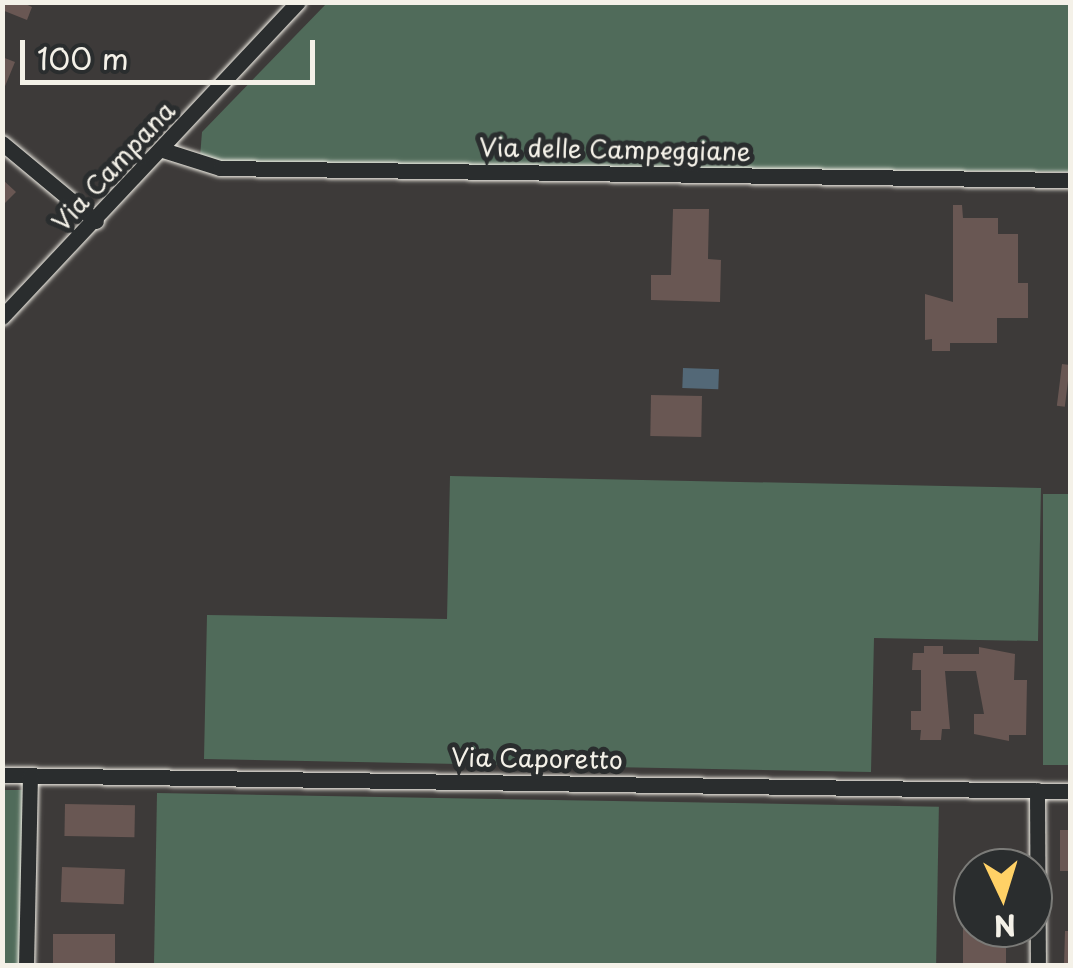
<!DOCTYPE html>
<style>
body{margin:0}
#map{position:relative;width:1073px;height:968px;overflow:hidden;background:#3d3a39;font-family:"Playpen Sans",sans-serif}
div>[style]{position:absolute}
[style*='--x']{left:calc(var(--x)*1px);top:calc(var(--y)*1px);width:calc(var(--w)*1px);rotate:calc(var(--a)*1deg)}
.green>*{inset:0;background:#506b5a;transform-origin:0 0}
.water>*{inset:0;background:#536877;transform-origin:0 0}
.building>*{inset:0;background:#695753;transform-origin:0 0}
.roads{filter:drop-shadow(0 0 2px #f4f1e8) drop-shadow(0 0 2px #f4f1e8)}
.minor>*{height:15px;margin:-7.5px;padding:0 7.5px;transform-origin:7.5px;border-radius:7.5px;background:#2a2d2e}
span{translate:-50% -50%;white-space:nowrap;text-align:center;line-height:1.15;-webkit-text-stroke:10px #2a2d2e;paint-order:stroke}
.street-label{font-size:25px;color:#f4f1e8}
.frame{position:absolute;inset:0;border:5px solid #f4f1e8;pointer-events:none}
.north{position:absolute;left:953px;top:848px;width:100px;height:100px;box-sizing:border-box;background:#2a2d2e;border:2px solid #7b7b78;border-radius:50%;rotate:176deg;font-size:28px;font-weight:700;line-height:40px;text-align:center;color:#f4f1e8}
.north::after{content:'';display:block;margin:auto;width:35px;height:45px;background:#ffd166;clip-path:polygon(50% 0,100% 100%,50% 72%,0 100%)}
.scale{position:absolute;left:20px;top:40px;width:295px;height:45px;box-sizing:border-box;border:5px solid #f4f1e8;border-top:0;padding-left:12px;font-size:30px;line-height:35px;white-space:nowrap;color:#f4f1e8;-webkit-text-stroke:8px #2a2d2e;paint-order:stroke}
</style>
<div id="map">
<div class="green">
<i style="clip-path:polygon(327px 3px,1070px 3px,1070px 172px,226px 165px,200px 157px,202px 132px)"></i>
<i style="clip-path:polygon(450px 476px,1041px 488px,1038px 641px,874px 638px,871px 772px,204px 759px,207px 615px,447px 619px)"></i>
<i style="left:1043px;top:494px;width:27px;height:271px"></i>
<i style="clip-path:polygon(3px 790px,23px 790px,20px 965px,3px 966px)"></i>
<i style="left:157px;top:793px;width:782px;height:172px;rotate:1deg"></i>
</div>
<div class="water">
<i style="left:683px;top:368px;width:36px;height:20px;rotate:2deg"></i>
</div>
<div class="building">
<i style="clip-path:polygon(2px 2px,21px 2px,32px 7px,27px 20px,2px 10px)"></i>
<i style="clip-path:polygon(2px 57px,15px 62px,3px 91px,2px 91px)"></i>
<i style="clip-path:polygon(2px 179px,16px 192px,2px 206px)"></i>
<i style="clip-path:polygon(953px 205px,962px 205px,963px 218px,998px 218px,998px 234px,1018px 234px,1018px 283px,1028px 283px,1028px 318px,997px 318px,997px 343px,950px 343px,950px 351px,932px 351px,932px 339px,925px 340px,925px 294px,953px 302px)"></i>
<i style="clip-path:polygon(673px 209px,709px 209px,708px 259px,721px 260px,720px 302px,651px 300px,651px 275px,671px 275px)"></i>
<i style="left:1062px;top:364px;width:8px;height:42px;rotate:7deg"></i>
<i style="left:651px;top:395px;width:51px;height:41px;rotate:1deg"></i>
<i style="clip-path:polygon(924px 646px,943px 646px,943px 654px,979px 654px,979px 647px,1015px 654px,1014px 680px,1027px 680px,1026px 735px,1009px 735px,1009px 741px,974px 734px,974px 714px,984px 714px,976px 671px,945px 671px,950px 729px,942px 729px,941px 740px,920px 740px,921px 730px,911px 730px,911px 711px,921px 711px,921px 670px,912px 670px,913px 653px,924px 653px)"></i>
<i style="left:65px;top:804px;width:70px;height:32px;rotate:1deg"></i>
<i style="left:1060px;top:830px;width:10px;height:41px"></i>
<i style="left:62px;top:867px;width:63px;height:35px;rotate:2deg"></i>
<i style="left:962px;top:882px;width:11px;height:33px"></i>
<i style="left:963px;top:929px;width:43px;height:37px"></i>
<i style="clip-path:polygon(1065px 931px,1070px 931px,1070px 966px,1064px 966px)"></i>
<i style="left:53px;top:934px;width:62px;height:32px"></i>
</div>
<div class="roads">
<div class="minor">
<i style="--x:2;--y:143;--w:122;--a:39.7"></i>
<i style="--x:163;--y:150;--w:60;--a:17.5"></i>
<i style="--x:220;--y:168;--w:850;--a:0.81"></i>
<i style="--x:2;--y:317;--w:432;--a:-46.8"></i>
<i style="--x:2;--y:775;--w:1068;--a:0.86"></i>
<i style="--x:1037;--y:790;--w:176;--a:89.7"></i>
<i style="--x:26;--y:966;--w:191;--a:-88.8"></i>
</div>
</div>
<div class="street-label">
<span style="left:615px;top:149px;rotate:1deg">Via delle Campeggiane</span>
<span style="left:113px;top:166px;rotate:-47deg">Via Campana</span>
<span style="left:537px;top:758px;rotate:1deg">Via Caporetto</span>
</div>
<div class="frame"></div>
<div class="north">N</div>
<div class="scale">100 m</div>
</div>
